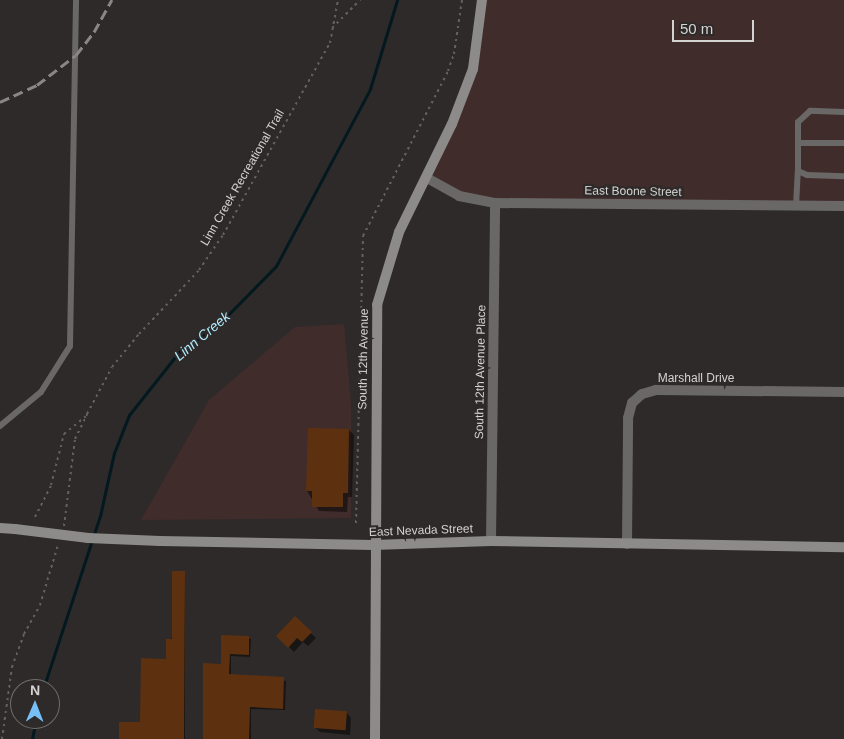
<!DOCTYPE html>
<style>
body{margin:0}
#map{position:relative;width:844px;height:739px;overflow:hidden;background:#2d2a29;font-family:Arial,sans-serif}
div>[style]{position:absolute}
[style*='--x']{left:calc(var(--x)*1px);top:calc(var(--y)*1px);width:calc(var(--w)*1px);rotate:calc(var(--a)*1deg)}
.industrial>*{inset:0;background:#412c2c}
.shadow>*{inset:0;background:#0007}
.stream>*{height:3px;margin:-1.5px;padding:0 1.5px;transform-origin:1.5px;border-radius:1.5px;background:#03191f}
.building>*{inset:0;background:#5d310f;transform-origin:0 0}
.path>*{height:2px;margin-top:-1px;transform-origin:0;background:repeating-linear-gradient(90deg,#63605f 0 2.5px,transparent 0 6.5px)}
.lane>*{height:6px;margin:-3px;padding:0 3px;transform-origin:3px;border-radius:3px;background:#696867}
.street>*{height:10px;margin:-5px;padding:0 5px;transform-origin:5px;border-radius:5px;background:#696867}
.secondary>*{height:10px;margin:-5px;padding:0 5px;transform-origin:5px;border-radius:5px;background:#8c8b89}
.rail>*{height:3px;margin-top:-1.5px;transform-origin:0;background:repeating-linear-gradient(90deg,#898685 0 10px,transparent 0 15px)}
.secondary-bridge>*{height:10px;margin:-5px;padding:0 5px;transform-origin:5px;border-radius:5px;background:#8c8b89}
span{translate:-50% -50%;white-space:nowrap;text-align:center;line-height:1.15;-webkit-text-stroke:4.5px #2d2a29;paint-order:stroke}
.street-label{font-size:12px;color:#d5d3d2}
.water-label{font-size:14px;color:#b0ebfe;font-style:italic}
.north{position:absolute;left:10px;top:679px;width:50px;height:50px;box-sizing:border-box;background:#2d2a29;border:1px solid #706e6d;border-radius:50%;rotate:1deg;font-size:14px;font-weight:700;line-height:20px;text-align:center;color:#d5d3d2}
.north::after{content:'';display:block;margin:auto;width:18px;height:22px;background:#76c0f7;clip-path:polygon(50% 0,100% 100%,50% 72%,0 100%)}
.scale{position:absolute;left:672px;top:20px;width:82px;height:22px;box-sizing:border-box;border:2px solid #d5d3d2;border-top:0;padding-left:6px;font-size:15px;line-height:18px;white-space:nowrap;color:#d5d3d2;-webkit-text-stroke:4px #2d2a29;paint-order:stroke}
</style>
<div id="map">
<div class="industrial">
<i style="clip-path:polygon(482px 0,844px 0,844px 206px,495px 203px,459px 196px,427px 178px,473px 69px)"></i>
<i style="clip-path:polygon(344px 324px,351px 403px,351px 518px,141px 520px,209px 400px,295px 327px)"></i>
</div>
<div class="shadow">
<i style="clip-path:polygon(349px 430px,354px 435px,352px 497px,348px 497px,347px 512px,319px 511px,307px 491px)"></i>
<i style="clip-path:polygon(185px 572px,185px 739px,120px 739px,142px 724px,167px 660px)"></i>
<i style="clip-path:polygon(295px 618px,316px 638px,308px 646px,303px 642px,294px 652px,278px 636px)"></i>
<i style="clip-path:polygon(222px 636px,251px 639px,250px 657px,231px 656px,231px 675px,286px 681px,285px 710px,251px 709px,251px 739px,204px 739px,222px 665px)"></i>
<i style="clip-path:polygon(346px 712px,351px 718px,350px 735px,320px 732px,314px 727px)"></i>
</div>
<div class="stream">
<i style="--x:43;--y:689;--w:182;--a:-71.8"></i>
<i style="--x:100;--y:516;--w:65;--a:-77.5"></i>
<i style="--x:114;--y:453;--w:41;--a:-68.5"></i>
<i style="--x:129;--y:415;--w:80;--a:-51.6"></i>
<i style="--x:179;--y:352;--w:46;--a:-34.4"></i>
<i style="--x:217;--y:326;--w:84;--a:-45.5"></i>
<i style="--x:276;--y:266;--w:200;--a:-62"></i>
<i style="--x:370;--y:89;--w:93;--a:-73.1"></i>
<i style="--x:32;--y:739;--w:20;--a:-79"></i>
</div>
<div class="building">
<i style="clip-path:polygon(308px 428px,349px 429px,348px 493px,343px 493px,343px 507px,312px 507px,312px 491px,306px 491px)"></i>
<i style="clip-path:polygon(172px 571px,185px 571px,184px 739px,119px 739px,119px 722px,140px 722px,141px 658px,166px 659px,166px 639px,172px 639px)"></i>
<i style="clip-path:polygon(295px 616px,312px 632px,302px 642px,297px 638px,288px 648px,276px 636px)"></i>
<i style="clip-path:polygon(221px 635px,249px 636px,249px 655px,230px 654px,229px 674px,284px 677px,283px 709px,250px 707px,249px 739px,203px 739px,203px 663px,221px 664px)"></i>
<i style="left:315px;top:709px;width:32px;height:19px;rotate:4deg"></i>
</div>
<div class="path">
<i style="--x:332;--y:28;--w:40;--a:-45"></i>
<i style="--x:35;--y:517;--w:36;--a:-63"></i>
<i style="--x:51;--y:485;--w:53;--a:-75.7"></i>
<i style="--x:64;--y:434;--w:28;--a:-39"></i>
<i style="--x:356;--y:523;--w:287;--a:-88.6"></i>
<i style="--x:363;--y:236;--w:186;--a:-62.7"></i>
<i style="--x:448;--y:71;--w:18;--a:-71"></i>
<i style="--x:454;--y:54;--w:55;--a:-81.6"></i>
<i style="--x:64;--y:526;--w:88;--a:-82.8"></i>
<i style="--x:75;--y:439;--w:28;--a:-64"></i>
<i style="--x:87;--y:414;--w:53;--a:-62"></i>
<i style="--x:112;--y:367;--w:43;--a:-50.7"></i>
<i style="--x:139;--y:334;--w:88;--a:-46.8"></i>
<i style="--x:199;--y:270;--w:42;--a:-55.6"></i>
<i style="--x:223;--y:235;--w:220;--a:-60.9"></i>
<i style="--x:330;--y:43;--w:44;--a:-79.5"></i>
<i style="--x:2;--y:739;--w:73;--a:-82.1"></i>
<i style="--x:12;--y:667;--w:35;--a:-70"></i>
<i style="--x:24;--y:634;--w:33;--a:-61"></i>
<i style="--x:40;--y:605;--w:63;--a:-73.3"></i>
</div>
<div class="lane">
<i style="--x:844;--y:112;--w:34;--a:-178"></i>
<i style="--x:810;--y:111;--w:16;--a:137"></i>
<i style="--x:798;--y:122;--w:49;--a:90"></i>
<i style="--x:798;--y:171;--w:10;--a:24"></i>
<i style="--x:807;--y:175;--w:37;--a:2"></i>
<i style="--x:798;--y:143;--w:46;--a:0"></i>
<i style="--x:796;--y:206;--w:35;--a:-87"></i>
<i style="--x:0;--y:426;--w:53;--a:-39.7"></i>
<i style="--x:41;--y:392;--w:54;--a:-57.8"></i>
<i style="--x:70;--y:346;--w:346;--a:-89"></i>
</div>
<div class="street">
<i style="--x:427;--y:178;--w:37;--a:29"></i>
<i style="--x:459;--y:196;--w:37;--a:11"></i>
<i style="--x:495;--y:203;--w:349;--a:0.5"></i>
<i style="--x:491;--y:541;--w:338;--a:-89.3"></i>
<i style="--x:627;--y:544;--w:126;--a:-89.5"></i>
<i style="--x:628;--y:418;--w:16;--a:-75"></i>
<i style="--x:632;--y:403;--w:13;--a:-42"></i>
<i style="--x:642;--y:394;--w:15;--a:-16"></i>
<i style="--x:656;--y:390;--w:188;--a:0.6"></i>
</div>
<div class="secondary">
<i style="--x:0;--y:528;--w:15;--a:4"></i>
<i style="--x:160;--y:541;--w:213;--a:1.1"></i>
<i style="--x:373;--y:545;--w:118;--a:-1.9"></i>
<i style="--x:491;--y:541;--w:353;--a:1"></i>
<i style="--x:375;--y:739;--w:434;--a:-89.7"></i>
<i style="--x:377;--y:305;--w:76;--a:-73.2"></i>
<i style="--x:399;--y:232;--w:120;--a:-63.9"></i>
<i style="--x:452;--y:124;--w:59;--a:-69.1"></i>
<i style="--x:473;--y:69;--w:70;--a:-82.6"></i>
</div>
<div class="rail">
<i style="--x:0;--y:102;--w:41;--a:-24.7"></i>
<i style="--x:37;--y:85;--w:49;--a:-37.6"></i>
<i style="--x:76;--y:55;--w:29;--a:-52"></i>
<i style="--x:94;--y:32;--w:37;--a:-61"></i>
</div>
<div class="secondary-bridge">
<i style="--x:15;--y:529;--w:74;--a:7"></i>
<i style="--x:88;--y:538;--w:72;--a:2.4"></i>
</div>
<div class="street-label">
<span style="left:243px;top:178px;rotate:-60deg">Linn Creek Recreational Trail</span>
<span style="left:633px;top:192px;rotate:1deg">East Boone Street</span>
<span style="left:364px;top:359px;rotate:-89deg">South 12th Avenue</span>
<span style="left:481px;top:372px;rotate:-89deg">South 12th Avenue Place</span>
<span style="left:696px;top:379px">Marshall Drive</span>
<span style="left:421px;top:531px;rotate:-2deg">East Nevada Street</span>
</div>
<div class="water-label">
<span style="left:202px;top:336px;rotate:-40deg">Linn Creek</span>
</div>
<div class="north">N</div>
<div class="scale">50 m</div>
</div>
